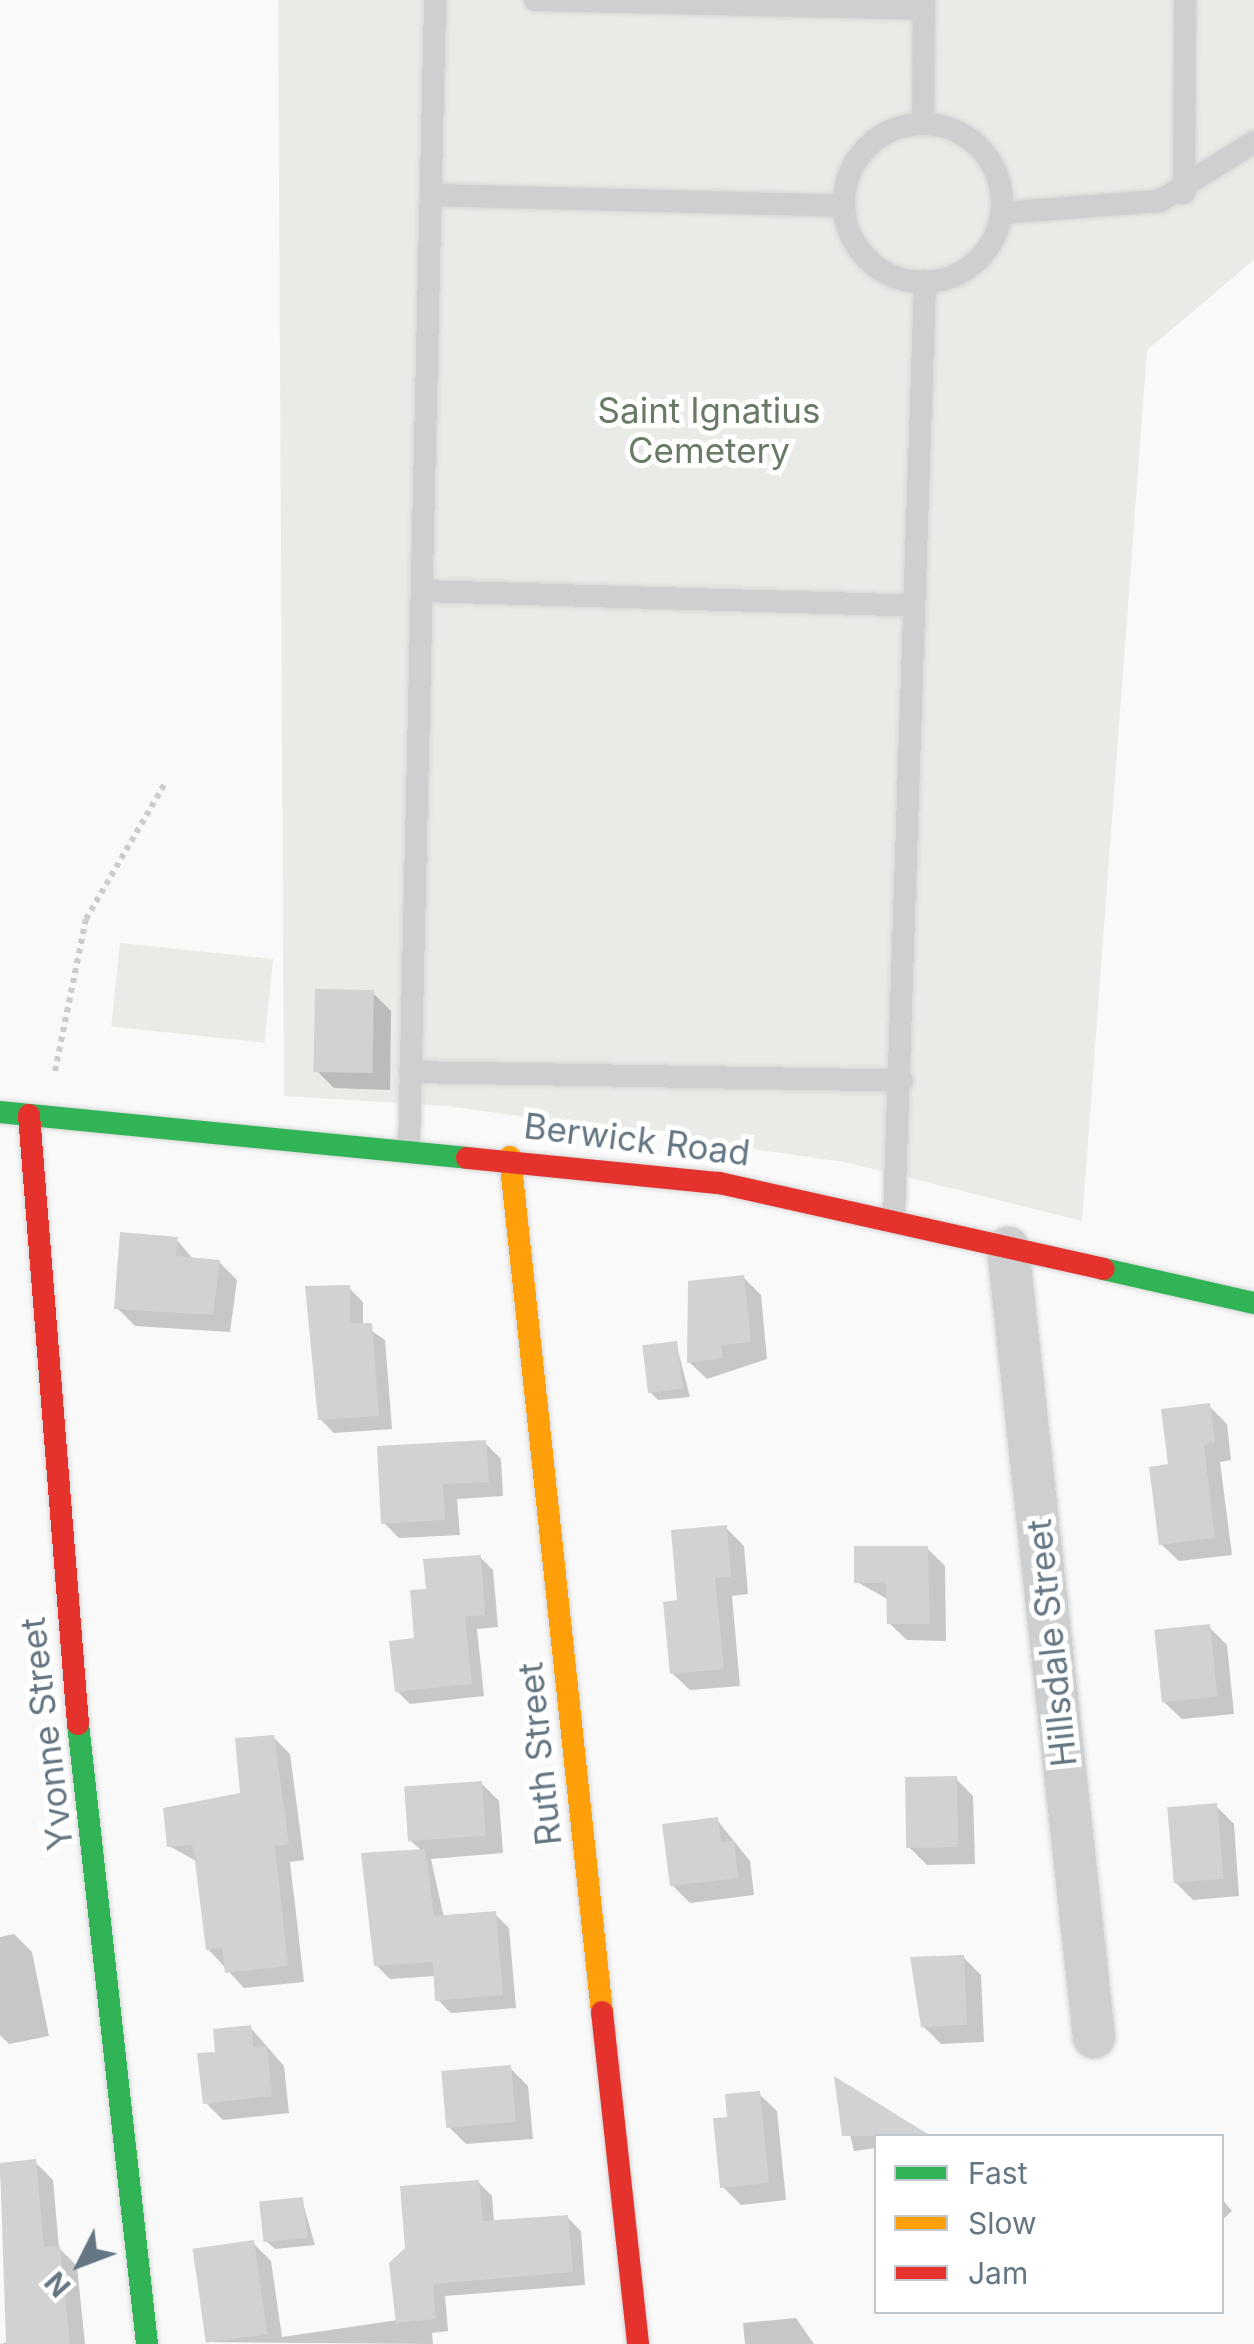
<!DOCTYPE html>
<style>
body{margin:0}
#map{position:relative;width:1254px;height:2344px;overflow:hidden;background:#f9f9f9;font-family:Inter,sans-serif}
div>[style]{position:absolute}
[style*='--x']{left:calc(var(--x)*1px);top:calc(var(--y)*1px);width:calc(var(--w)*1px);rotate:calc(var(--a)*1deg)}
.green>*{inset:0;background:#e8ebe6;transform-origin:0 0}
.shadow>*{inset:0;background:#0003}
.building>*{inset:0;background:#d0d2d3;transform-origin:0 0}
.path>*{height:6px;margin-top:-3px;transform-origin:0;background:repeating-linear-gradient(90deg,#cbcccd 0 5px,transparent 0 10px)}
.roads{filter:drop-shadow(0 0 2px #d5d6d7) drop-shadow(0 0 2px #d5d6d7)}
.lane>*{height:22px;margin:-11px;padding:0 11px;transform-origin:11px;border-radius:11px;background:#cecfd0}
.lane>.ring{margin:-11px;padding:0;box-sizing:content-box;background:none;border:22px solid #cecfd0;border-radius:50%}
.street>*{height:42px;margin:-21px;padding:0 21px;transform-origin:21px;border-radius:21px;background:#cecfd0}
.fast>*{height:22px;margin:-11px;padding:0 11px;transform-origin:11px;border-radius:11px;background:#30b455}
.slow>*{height:22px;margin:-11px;padding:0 11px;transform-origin:11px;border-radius:11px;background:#ff9f0a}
.jam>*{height:22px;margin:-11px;padding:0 11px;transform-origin:11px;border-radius:11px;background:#e5322d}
span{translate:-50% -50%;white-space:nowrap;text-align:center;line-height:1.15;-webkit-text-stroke:10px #fff;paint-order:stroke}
.park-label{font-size:35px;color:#687a64}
.street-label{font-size:35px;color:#657683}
.legend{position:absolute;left:874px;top:2134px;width:350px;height:180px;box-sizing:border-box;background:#fff;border:2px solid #c1c8cd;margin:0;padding:12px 18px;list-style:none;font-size:30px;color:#657683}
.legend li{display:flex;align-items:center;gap:20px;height:50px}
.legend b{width:50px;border:2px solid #c1c8cd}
.north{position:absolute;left:30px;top:2214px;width:100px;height:100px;-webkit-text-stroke:8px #fff;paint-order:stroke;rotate:228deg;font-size:28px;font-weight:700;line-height:40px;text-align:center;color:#657683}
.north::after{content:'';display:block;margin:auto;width:35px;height:45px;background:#657683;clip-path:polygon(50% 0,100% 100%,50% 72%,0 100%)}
</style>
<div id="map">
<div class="green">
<i style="clip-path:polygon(278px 0,1254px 0,1254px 260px,1147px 350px,1082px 1221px,845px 1162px,447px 1106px,284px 1096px)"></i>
<i style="left:120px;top:943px;width:154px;height:84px;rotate:6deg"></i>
</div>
<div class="shadow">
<i style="clip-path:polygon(373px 993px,391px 1011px,390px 1090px,334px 1088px,316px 1070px)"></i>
<i style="clip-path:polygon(176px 1239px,194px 1260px,219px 1262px,237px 1280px,230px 1332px,135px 1326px,117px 1308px)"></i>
<i style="clip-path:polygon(743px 1277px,761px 1295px,767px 1359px,707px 1379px,689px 1362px)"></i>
<i style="clip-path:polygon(349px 1288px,363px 1302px,363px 1325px,385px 1340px,392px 1429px,334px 1433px,320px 1419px)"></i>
<i style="clip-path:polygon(676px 1343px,690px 1397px,658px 1400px,650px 1392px)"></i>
<i style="clip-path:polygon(1209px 1406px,1227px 1424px,1231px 1460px,1220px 1462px,1232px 1555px,1179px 1561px,1161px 1544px,1171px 1466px)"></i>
<i style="clip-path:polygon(485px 1443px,501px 1459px,503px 1496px,457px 1499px,460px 1535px,399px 1538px,384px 1523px)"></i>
<i style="clip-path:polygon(726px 1528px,744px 1546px,748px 1594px,732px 1596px,740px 1686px,690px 1690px,672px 1673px,680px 1603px)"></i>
<i style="clip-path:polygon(927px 1548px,945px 1566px,946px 1641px,907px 1640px,889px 1623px,889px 1600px,857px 1582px)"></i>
<i style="clip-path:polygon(480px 1557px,493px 1570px,498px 1627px,477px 1629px,484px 1696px,410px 1704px,397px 1691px,428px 1592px)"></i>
<i style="clip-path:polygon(1209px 1627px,1227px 1645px,1234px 1714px,1182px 1719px,1164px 1702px)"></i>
<i style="clip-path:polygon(273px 1737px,290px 1754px,304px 1860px,290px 1862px,304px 1982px,244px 1988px,208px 1949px,198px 1862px,169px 1846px,243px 1795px)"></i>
<i style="clip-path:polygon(956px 1779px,973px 1796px,975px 1864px,927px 1865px,909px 1847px)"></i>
<i style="clip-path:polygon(481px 1783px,499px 1801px,503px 1853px,431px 1859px,444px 1918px,495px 1914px,509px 1928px,516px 2008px,451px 2013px,438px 2000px,436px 1976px,390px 1979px,376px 1965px,422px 1851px,411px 1841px)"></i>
<i style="clip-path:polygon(1216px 1806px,1234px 1824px,1239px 1896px,1193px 1900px,1175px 1882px)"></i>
<i style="clip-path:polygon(717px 1820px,750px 1861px,754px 1895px,690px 1903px,672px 1885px)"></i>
<i style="clip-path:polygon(14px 1934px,32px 1952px,49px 2036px,9px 2044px,0 2035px,0 1937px)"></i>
<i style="clip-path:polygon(963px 1957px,981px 1975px,984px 2042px,941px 2044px,923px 2026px,912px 1959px)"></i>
<i style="clip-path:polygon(250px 2027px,284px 2066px,289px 2113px,223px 2120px,205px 2102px,218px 2054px)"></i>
<i style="clip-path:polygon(510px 2068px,528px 2086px,533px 2139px,466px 2144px,449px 2127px)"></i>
<i style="clip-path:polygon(837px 2081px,924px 2135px,925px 2136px,876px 2136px,876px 2148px,854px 2151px)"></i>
<i style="clip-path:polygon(759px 2094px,777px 2111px,786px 2200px,741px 2205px,723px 2187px)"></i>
<i style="clip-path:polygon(35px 2162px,53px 2180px,59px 2248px,77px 2266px,85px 2344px,0 2344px,9px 2342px,0 2166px)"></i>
<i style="clip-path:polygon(478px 2182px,492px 2196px,494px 2223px,567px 2217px,581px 2231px,585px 2285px,445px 2296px,448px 2331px,432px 2333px,433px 2344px,210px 2342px,253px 2243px,271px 2261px,282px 2337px,398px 2320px)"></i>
<i style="clip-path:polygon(1222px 2199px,1232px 2211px,1222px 2220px)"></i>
<i style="clip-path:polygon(302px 2200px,315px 2245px,275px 2249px,266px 2241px)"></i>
<i style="clip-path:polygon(796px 2318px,814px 2344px,745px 2344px,743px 2323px)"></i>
</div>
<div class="building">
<i style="left:315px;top:989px;width:59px;height:83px;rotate:1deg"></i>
<i style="clip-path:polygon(120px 1232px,178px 1237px,176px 1256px,220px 1260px,213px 1315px,114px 1309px)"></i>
<i style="clip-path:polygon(744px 1275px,751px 1342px,721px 1345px,723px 1358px,687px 1363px,688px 1281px)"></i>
<i style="clip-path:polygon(350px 1285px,350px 1323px,372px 1323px,379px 1416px,318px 1420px,305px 1286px)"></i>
<i style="left:677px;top:1341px;width:48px;height:35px;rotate:83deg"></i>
<i style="clip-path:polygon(1210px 1403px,1215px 1443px,1204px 1445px,1215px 1538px,1159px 1545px,1149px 1467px,1168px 1464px,1161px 1409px)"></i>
<i style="clip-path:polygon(486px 1440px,489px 1482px,443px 1484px,445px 1520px,381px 1524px,377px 1446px)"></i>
<i style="clip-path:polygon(727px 1525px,731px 1577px,715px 1578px,724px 1669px,670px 1674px,663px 1602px,677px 1600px,671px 1530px)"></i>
<i style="clip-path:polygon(854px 1546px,928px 1546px,930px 1624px,887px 1624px,886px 1583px,854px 1583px)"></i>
<i style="clip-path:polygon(481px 1555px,485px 1615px,465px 1616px,472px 1684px,395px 1692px,389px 1641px,414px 1638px,410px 1590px,426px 1589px,423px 1559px)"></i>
<i style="left:1210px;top:1624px;width:73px;height:56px;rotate:84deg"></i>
<i style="clip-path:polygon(274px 1735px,289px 1844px,275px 1846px,288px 1966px,225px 1973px,222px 1948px,206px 1950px,193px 1845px,167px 1847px,163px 1808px,240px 1793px,235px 1738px)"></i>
<i style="left:957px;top:1776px;width:71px;height:52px;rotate:89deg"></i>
<i style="left:482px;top:1781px;width:55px;height:78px;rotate:86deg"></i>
<i style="left:1217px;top:1803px;width:76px;height:50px;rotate:85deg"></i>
<i style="clip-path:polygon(718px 1817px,721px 1842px,734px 1841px,738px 1878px,670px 1886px,662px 1824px)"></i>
<i style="clip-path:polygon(425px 1849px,434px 1916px,496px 1911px,503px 1995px,435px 2001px,433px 1962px,374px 1966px,361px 1853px)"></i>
<i style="clip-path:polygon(964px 1955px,967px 2025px,921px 2027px,910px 1957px)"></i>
<i style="clip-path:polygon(251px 2025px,253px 2047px,267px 2046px,272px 2096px,203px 2104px,197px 2053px,215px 2052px,213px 2029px)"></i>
<i style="left:511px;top:2065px;width:57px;height:70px;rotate:85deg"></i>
<i style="clip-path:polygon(834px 2076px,931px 2136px,842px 2136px)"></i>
<i style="clip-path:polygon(760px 2091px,769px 2183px,720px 2188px,713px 2118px,727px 2117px,725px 2094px)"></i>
<i style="clip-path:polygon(36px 2159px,44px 2247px,60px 2246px,70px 2344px,6px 2344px,0 2163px)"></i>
<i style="clip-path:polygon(479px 2180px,483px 2221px,568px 2215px,573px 2272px,433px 2284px,436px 2319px,396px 2323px,389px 2263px,405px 2248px,400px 2186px)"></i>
<i style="left:303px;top:2197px;width:41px;height:44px;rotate:84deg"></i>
<i style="left:254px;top:2240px;width:95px;height:62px;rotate:82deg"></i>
</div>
<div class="path">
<i style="--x:55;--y:1071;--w:155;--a:-78.5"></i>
<i style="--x:86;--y:919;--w:157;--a:-59.8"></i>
</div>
<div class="roads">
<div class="lane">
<i style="--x:535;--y:0;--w:389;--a:1.3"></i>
<i style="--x:923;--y:121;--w:121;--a:-89.5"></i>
<i class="ring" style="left:844px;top:124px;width:136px;height:136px"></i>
<i style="--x:1184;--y:193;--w:193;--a:-89.7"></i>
<i style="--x:432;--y:195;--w:411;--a:1.5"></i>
<i style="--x:1001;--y:213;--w:159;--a:-4.3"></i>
<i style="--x:1160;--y:201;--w:111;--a:-32.1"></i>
<i style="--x:422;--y:591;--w:492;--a:1.7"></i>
<i style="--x:410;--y:1072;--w:492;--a:1"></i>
<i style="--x:409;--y:1150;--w:1150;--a:-88.7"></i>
<i style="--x:894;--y:1218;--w:937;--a:-88.1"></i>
</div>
<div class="street">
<i style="--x:1008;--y:1248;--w:794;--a:83.78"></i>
</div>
<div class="fast">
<i style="--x:0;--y:1112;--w:469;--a:5.6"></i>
<i style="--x:1103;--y:1269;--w:155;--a:12.7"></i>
<i style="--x:78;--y:1724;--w:624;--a:83.65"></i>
</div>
<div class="slow">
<i style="--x:510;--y:1157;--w:860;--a:83.86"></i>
</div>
<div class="jam">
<i style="--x:29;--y:1115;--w:611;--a:85.4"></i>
<i style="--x:467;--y:1158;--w:253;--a:5.7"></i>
<i style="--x:719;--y:1183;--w:394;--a:12.6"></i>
<i style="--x:602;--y:2012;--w:334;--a:83.8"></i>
</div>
</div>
<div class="park-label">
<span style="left:709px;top:430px">Saint Ignatius<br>Cemetery</span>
</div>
<div class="street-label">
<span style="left:637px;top:1139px;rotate:7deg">Berwick Road</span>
<span style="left:1051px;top:1643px;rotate:-96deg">Hillsdale Street</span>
<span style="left:46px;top:1734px;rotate:-97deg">Yvonne Street</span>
<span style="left:539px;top:1754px;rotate:-96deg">Ruth Street</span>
</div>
<ul class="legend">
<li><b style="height:12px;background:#30b455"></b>Fast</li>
<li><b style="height:12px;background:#ff9f0a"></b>Slow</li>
<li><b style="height:12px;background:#e5322d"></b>Jam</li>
</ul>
<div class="north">N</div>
</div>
